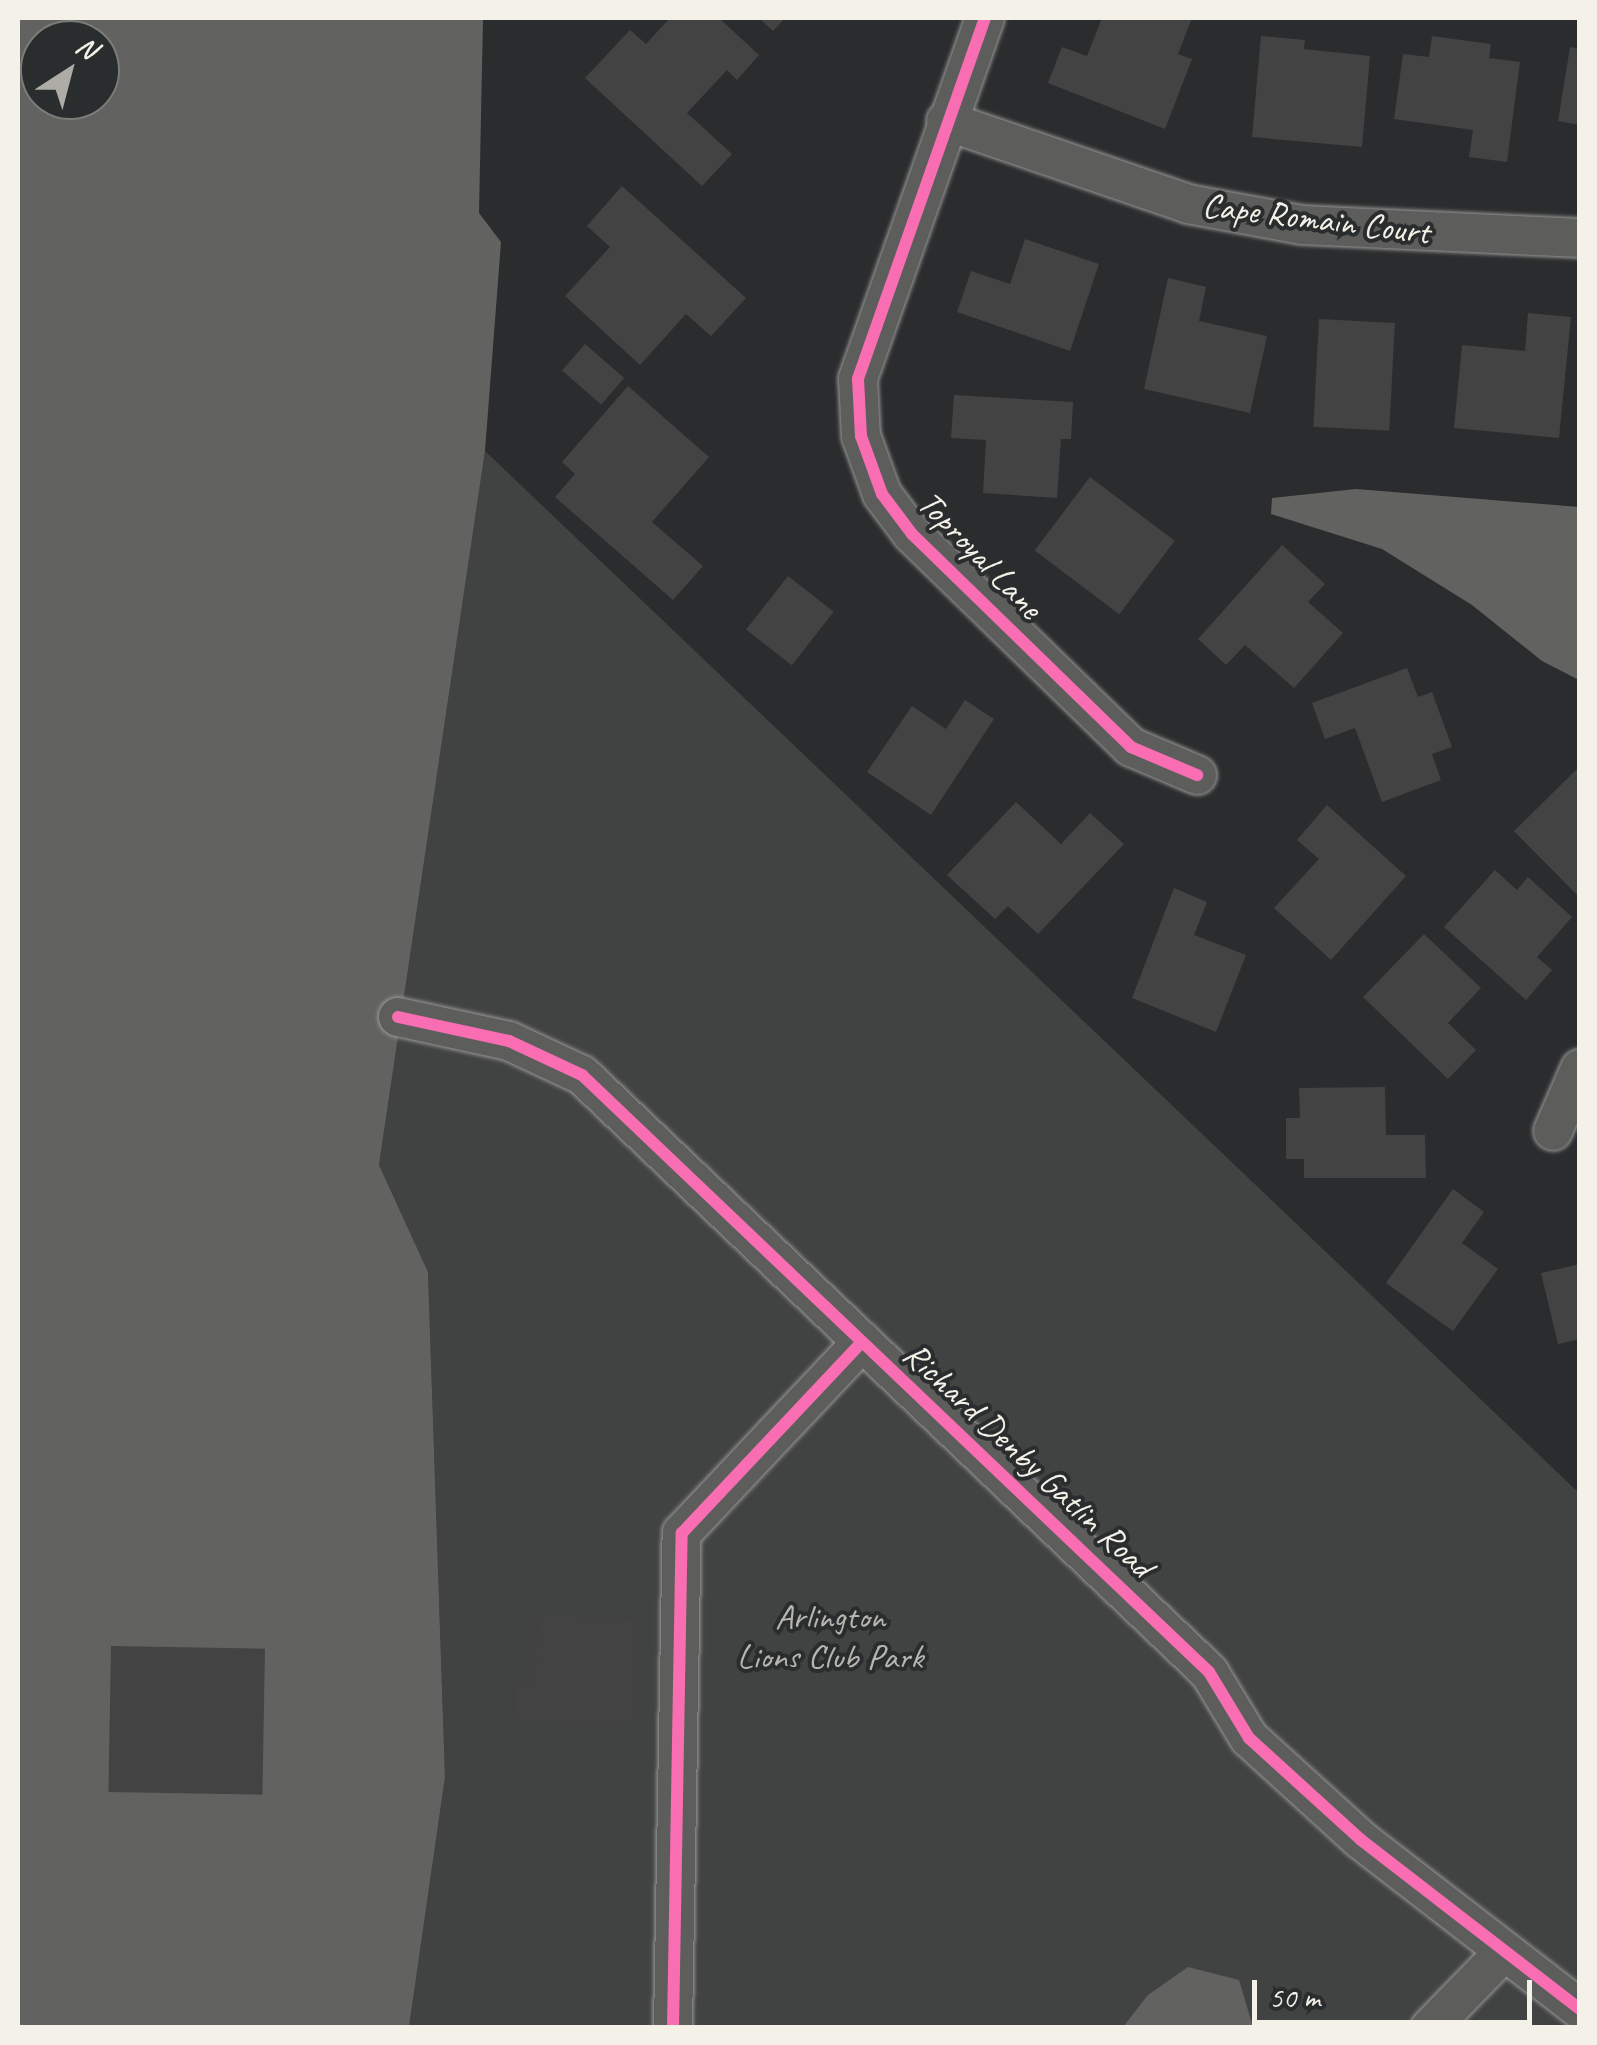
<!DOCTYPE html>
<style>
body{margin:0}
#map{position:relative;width:1597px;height:2045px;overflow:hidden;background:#2b2c2d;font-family:Caveat,sans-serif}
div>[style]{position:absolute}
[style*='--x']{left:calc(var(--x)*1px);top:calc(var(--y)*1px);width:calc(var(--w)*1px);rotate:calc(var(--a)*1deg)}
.green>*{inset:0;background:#414242}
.water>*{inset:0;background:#626361}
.building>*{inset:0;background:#434344;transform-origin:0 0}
.roads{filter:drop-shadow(0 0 2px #979796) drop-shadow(0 0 2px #979796)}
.minor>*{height:38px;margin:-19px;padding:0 19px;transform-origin:19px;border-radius:19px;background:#5d5d5c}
.cycleway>*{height:12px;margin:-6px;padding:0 6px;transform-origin:6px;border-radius:6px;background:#f96db3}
span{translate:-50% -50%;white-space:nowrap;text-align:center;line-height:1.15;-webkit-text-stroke:8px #2a2d2e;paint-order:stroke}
.street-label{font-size:35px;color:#f4f1e8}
.park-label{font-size:35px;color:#b6b5af}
.frame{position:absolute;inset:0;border:20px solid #f4f1e8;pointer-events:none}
.north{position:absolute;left:20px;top:20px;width:100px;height:100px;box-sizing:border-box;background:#2a2d2e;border:2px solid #7b7b78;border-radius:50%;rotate:36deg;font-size:28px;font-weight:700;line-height:40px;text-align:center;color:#f4f1e8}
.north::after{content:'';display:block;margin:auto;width:35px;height:45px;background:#aeaca7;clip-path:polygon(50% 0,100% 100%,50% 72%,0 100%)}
.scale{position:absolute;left:1252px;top:1980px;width:280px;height:45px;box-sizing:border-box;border:5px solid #f4f1e8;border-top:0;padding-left:12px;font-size:30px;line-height:35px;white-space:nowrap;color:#f4f1e8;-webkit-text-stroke:8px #2a2d2e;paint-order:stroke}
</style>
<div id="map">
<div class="green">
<i style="clip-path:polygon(485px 451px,1579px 1493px,1579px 2027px,409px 2027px,445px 1777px,428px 1272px,379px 1165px)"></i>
</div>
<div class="water">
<i style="clip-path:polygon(evenodd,18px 18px,483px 18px,479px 213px,501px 242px,485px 451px,379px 1165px,428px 1272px,445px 1777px,409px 2027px,18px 2027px,18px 18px,40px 40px,100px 40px,100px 100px,40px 100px,40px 40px)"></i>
<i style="clip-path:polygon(1356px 489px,1579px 507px,1579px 680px,1542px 661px,1472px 605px,1382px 549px,1271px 514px,1272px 498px)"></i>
<i style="clip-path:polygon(1188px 1967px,1239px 1980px,1253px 2027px,1123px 2027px,1148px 1995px)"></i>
</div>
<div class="building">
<i style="clip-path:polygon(670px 18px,719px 18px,759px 55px,737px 80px,727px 70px,687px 113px,732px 154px,702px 186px,585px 78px,630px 30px,646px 44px)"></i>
<i style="clip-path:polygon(759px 18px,785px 18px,773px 31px)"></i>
<i style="clip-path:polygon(1102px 18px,1192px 18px,1178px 54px,1192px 59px,1165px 129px,1048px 83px,1062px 47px,1087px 56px)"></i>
<i style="clip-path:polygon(1261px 36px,1305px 40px,1304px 49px,1370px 56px,1362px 147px,1252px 137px)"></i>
<i style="clip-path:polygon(1432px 36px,1491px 44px,1489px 58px,1520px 62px,1507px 162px,1469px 157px,1473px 130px,1394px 119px,1403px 54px,1429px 57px)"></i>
<i style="clip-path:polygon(1570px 47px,1580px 49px,1580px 125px,1558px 121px)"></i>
<i style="clip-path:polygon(622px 186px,746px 298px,711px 336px,686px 314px,640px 365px,565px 296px,610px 247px,587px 226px)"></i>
<i style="clip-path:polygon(1025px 239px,1099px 264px,1070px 351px,957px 312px,971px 271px,1010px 284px)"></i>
<i style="clip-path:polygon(1168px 278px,1206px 287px,1199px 321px,1267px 336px,1250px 413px,1144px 389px)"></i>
<i style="clip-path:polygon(1528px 313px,1571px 317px,1559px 438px,1454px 428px,1462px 345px,1525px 351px)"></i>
<i style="left:1319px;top:319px;width:76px;height:108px;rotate:3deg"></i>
<i style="left:585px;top:344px;width:52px;height:35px;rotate:41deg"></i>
<i style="clip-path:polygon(628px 386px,709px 457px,652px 522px,703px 566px,673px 600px,555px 497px,575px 474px,562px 462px)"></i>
<i style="clip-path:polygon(954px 395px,1073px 402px,1071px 439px,1061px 439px,1057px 498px,983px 493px,986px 440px,951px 438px)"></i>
<i style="left:1090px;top:477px;width:106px;height:92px;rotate:37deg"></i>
<i style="clip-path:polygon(1282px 545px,1325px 584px,1308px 602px,1343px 633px,1294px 688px,1245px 645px,1226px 665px,1198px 639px)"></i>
<i style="left:788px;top:576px;width:58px;height:68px;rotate:38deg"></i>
<i style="clip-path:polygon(1407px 668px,1418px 697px,1432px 692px,1452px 747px,1432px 754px,1441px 780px,1382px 802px,1355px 728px,1325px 739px,1312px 703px)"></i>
<i style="clip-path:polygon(965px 700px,994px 719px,931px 815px,867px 772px,912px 706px,946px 729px)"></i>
<i style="clip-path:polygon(1577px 769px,1580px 772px,1580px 898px,1514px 831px)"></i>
<i style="clip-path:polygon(1016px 802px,1061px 844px,1090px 813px,1124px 844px,1038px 934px,1008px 906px,995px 919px,947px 875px)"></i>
<i style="clip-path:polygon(1327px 805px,1406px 876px,1331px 960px,1274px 908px,1319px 859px,1297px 840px)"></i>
<i style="clip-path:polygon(1495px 870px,1517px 890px,1528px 877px,1572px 917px,1537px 957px,1552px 970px,1526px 1000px,1444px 927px)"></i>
<i style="clip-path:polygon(1174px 888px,1207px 902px,1194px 935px,1246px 955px,1216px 1032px,1132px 998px)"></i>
<i style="clip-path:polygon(1424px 934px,1481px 988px,1448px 1023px,1476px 1050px,1448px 1079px,1363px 997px)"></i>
<i style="clip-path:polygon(1385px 1087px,1386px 1135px,1425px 1135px,1426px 1178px,1304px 1178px,1304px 1159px,1286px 1159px,1286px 1118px,1300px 1118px,1299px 1088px)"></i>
<i style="clip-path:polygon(1453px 1189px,1484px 1212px,1462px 1243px,1498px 1269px,1453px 1331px,1386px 1283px)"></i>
<i style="clip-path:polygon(1580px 1264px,1580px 1339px,1558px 1344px,1541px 1273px)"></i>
<i style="clip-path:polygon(538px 1616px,634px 1619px,632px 1724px,515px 1721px,516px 1683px,536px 1683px)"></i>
<i style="left:111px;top:1646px;width:154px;height:146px;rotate:1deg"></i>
</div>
<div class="roads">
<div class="minor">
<i style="--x:985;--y:18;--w:383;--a:109.4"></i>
<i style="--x:858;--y:379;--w:57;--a:87"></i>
<i style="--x:861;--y:436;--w:62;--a:70.1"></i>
<i style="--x:882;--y:494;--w:50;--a:53.1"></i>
<i style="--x:912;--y:534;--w:305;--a:44.2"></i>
<i style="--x:1131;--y:747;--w:72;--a:23"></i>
<i style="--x:946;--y:121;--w:256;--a:18.9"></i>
<i style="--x:1188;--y:204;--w:116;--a:10.4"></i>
<i style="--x:1302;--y:225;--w:278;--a:2.7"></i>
<i style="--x:398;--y:1017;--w:114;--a:12.2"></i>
<i style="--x:509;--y:1041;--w:81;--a:25"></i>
<i style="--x:582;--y:1075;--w:866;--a:43.6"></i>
<i style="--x:1209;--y:1672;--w:77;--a:58.8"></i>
<i style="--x:1249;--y:1738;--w:151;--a:42.3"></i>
<i style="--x:1361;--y:1840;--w:277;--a:37.7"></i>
<i style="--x:1553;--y:1131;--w:68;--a:-66.5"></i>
<i style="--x:673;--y:2028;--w:495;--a:-89"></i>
<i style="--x:682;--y:1533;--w:261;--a:-46.7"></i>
<i style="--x:1430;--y:2028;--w:102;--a:-45.8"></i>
</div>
</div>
<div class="cycleway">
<i style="--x:985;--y:18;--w:383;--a:109.4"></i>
<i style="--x:858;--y:379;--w:57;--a:87"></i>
<i style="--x:861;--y:436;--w:62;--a:70.1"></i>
<i style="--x:882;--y:494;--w:50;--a:53.1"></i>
<i style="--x:912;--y:534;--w:305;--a:44.2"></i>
<i style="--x:1131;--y:747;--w:72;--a:23"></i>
<i style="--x:398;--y:1017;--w:114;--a:12.2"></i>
<i style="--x:509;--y:1041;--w:81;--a:25"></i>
<i style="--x:582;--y:1075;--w:866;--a:43.6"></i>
<i style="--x:1209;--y:1672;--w:77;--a:58.8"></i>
<i style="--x:1249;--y:1738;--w:151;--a:42.3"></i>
<i style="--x:1361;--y:1840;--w:277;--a:37.7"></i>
<i style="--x:673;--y:2028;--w:495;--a:-89"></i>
<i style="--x:682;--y:1533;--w:261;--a:-46.7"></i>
</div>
<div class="street-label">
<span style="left:1316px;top:219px;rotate:7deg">Cape Romain Court</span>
<span style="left:980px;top:555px;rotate:46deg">Toproyal Lane</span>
<span style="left:1028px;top:1460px;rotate:43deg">Richard Denby Gatlin Road</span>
</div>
<div class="park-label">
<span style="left:830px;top:1637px">Arlington<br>Lions Club Park</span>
</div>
<div class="frame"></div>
<div class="north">N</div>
<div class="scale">50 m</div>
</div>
